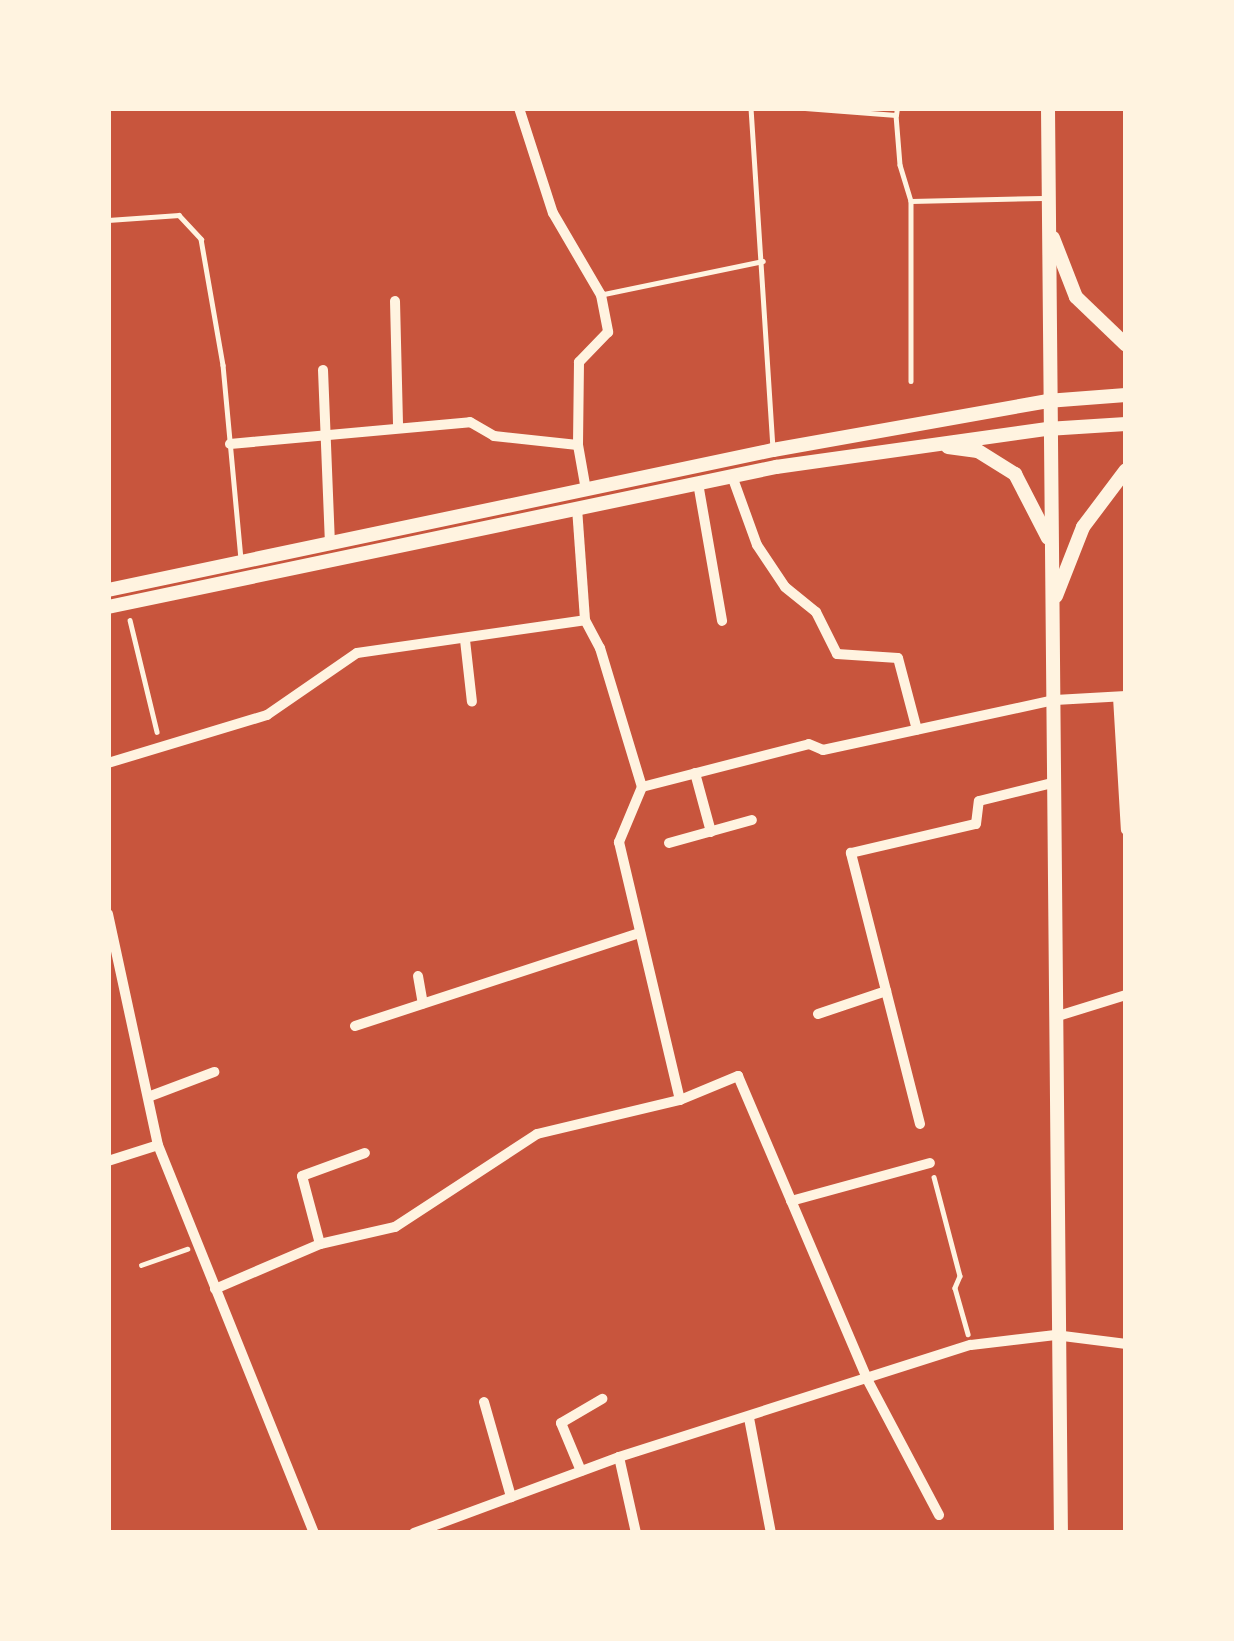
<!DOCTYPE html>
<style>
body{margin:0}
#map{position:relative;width:1234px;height:1641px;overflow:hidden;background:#c8553d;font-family:"Crimson Pro",serif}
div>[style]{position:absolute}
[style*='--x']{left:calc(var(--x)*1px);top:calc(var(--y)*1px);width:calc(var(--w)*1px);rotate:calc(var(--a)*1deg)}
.path>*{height:4.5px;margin:-2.25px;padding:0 2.25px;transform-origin:2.25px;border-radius:2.25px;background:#fff3e0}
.service>*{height:4.5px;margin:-2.25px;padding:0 2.25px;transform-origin:2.25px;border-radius:2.25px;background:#fff3e0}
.minor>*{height:10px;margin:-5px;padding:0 5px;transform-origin:5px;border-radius:5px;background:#fff3e0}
.secondary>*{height:14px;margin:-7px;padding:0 7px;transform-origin:7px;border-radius:7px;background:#fff3e0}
span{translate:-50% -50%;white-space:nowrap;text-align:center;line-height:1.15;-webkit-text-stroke:9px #fff3e0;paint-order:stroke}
.frame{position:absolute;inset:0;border:111px solid #fff3e0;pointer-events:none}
</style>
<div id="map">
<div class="path">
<i style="--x:130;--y:620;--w:115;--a:76.4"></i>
<i style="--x:934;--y:1177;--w:102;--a:75.3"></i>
<i style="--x:960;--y:1276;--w:13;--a:113"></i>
<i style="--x:955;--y:1288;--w:48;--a:74.2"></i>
<i style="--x:141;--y:1265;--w:49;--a:-19.2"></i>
</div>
<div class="service">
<i style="--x:751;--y:108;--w:342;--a:86.3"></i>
<i style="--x:805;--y:108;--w:91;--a:4.4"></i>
<i style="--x:896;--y:115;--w:7;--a:-82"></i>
<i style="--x:896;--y:115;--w:50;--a:85.4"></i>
<i style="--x:900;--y:165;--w:38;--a:73"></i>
<i style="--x:911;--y:201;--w:180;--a:90"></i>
<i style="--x:911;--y:201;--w:132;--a:-1.3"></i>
<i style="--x:108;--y:220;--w:71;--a:-4"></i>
<i style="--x:179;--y:215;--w:33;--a:47"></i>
<i style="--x:201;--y:239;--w:128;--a:80.1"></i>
<i style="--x:223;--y:365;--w:195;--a:84.7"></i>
<i style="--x:604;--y:294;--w:162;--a:-11.7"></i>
</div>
<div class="minor">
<i style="--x:519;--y:108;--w:110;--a:72.1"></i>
<i style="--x:553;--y:213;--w:95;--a:59.7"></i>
<i style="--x:601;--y:295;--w:38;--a:79"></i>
<i style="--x:608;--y:332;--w:42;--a:134"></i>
<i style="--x:579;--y:362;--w:83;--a:90.7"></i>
<i style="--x:578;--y:445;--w:46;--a:79.9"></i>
<i style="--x:395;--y:301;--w:125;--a:88.6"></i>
<i style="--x:323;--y:370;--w:173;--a:87.7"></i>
<i style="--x:230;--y:444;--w:241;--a:-5.2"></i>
<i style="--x:470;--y:422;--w:28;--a:30"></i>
<i style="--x:494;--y:436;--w:84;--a:6.1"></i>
<i style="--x:732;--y:476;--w:73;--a:70.1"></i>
<i style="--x:757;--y:545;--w:50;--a:56.3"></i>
<i style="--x:785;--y:587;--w:40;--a:39"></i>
<i style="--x:816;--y:612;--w:47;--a:63.4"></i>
<i style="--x:837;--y:654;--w:61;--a:3.8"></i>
<i style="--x:898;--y:658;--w:74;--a:75.2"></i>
<i style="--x:698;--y:483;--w:140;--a:80.1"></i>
<i style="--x:577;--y:508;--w:112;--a:85.9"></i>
<i style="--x:585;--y:620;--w:32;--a:62"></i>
<i style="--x:600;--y:648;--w:145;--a:73.2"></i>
<i style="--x:642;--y:787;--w:60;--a:112.7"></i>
<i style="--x:619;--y:842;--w:265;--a:76.7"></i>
<i style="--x:465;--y:640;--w:62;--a:83.6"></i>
<i style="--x:1118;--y:697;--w:133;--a:86.6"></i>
<i style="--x:108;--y:763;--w:166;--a:-16.8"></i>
<i style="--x:267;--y:715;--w:109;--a:-34.6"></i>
<i style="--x:357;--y:653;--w:230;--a:-8.2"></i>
<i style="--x:695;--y:773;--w:61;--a:74.8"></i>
<i style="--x:642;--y:787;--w:172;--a:-14.4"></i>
<i style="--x:809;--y:744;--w:15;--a:23"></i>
<i style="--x:823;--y:750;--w:237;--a:-12.2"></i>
<i style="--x:1055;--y:700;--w:71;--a:-3.2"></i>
<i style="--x:669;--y:843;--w:86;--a:-15.5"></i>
<i style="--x:108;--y:914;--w:236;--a:77.8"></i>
<i style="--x:158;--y:1145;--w:418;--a:68.1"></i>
<i style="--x:418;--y:976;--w:28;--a:80"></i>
<i style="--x:818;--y:1014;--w:72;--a:-18.7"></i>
<i style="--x:1058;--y:1016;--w:71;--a:-17.2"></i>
<i style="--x:355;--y:1026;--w:300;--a:-18.1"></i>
<i style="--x:148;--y:1097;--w:71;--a:-20.7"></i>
<i style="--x:920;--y:1124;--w:280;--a:-104.3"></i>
<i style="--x:851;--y:853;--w:128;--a:-13.1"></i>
<i style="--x:976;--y:824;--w:23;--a:-83"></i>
<i style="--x:979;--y:801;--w:79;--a:-13.9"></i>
<i style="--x:108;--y:1161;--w:52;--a:-17.7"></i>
<i style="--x:791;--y:1201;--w:144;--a:-15.3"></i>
<i style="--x:320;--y:1244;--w:70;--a:-104.8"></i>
<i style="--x:302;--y:1176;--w:67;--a:-20.1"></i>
<i style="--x:215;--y:1289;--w:114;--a:-23.2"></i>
<i style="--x:320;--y:1244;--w:77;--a:-12.8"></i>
<i style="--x:395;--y:1227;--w:170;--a:-33.2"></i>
<i style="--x:537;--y:1134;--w:147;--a:-13.4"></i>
<i style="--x:680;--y:1100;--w:63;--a:-22.5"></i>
<i style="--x:738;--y:1076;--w:329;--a:66.9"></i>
<i style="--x:867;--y:1379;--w:154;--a:62.1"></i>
<i style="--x:484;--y:1402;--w:99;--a:74.1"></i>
<i style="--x:749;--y:1418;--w:117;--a:79.2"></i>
<i style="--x:619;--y:1457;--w:78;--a:77.4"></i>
<i style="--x:581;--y:1471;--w:52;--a:-112.6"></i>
<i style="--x:561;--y:1423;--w:48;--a:-30.3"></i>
<i style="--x:414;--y:1533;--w:219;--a:-20.3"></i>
<i style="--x:619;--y:1457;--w:369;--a:-17.7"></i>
<i style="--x:971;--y:1345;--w:85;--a:-6.8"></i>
<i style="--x:1055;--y:1335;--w:72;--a:7.2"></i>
</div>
<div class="secondary">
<i style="--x:1048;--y:108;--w:1425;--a:89.48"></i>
<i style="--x:1053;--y:238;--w:63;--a:68.7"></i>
<i style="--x:1076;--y:297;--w:69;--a:43.8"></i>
<i style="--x:948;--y:447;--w:30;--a:8"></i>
<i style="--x:978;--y:451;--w:44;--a:31.9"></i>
<i style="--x:1015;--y:474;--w:72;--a:62.7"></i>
<i style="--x:108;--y:590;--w:680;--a:-11.89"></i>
<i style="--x:773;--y:450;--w:278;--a:-10.1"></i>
<i style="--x:1047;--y:401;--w:79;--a:-4.3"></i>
<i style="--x:1056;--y:596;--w:74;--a:-68.6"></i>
<i style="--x:1083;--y:527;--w:71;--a:-53"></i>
<i style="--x:108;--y:607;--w:683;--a:-11.84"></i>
<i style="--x:776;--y:467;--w:274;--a:-8"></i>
<i style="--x:1047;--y:429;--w:79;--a:-3.6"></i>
</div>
<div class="frame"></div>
</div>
